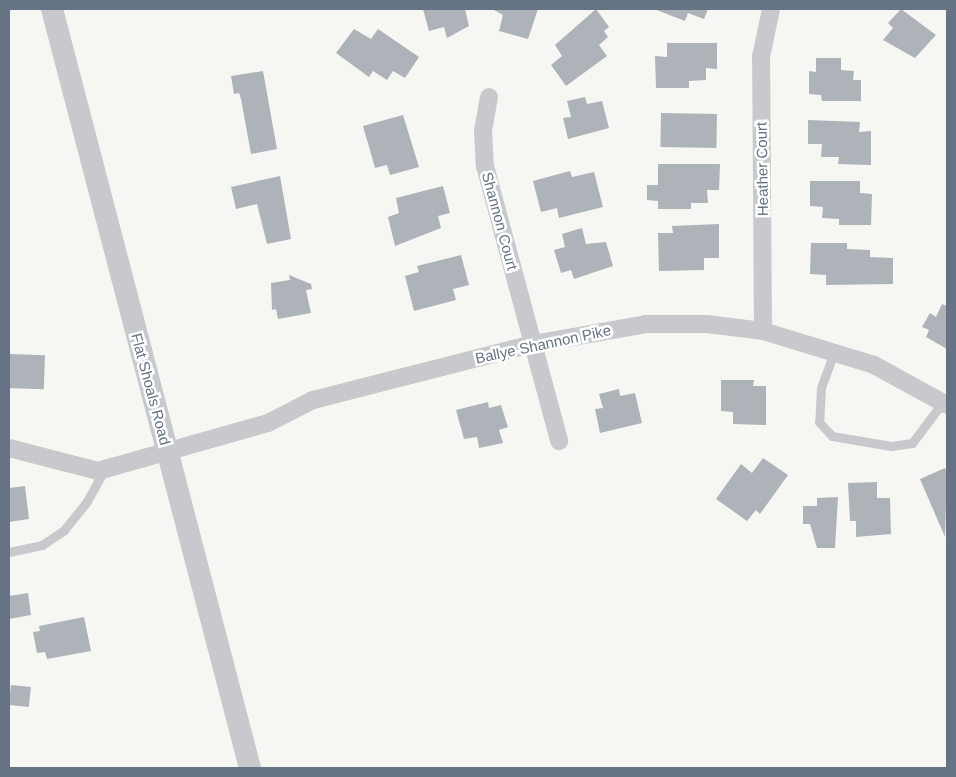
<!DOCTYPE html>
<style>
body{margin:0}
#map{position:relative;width:956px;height:777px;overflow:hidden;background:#f6f7f3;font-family:Arial,sans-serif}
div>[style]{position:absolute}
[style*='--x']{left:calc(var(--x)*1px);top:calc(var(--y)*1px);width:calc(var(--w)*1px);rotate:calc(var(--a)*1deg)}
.building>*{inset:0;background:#adb3b9;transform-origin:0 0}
.service>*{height:9px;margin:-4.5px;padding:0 4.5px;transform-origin:4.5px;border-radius:4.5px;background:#c7c9cd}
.minor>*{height:18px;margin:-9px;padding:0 9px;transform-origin:9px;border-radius:9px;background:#c7c9cd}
.tertiary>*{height:22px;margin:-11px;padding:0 11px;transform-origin:11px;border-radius:11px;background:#c7c9cd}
span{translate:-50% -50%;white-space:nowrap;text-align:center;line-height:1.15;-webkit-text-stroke:5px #fff;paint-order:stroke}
.street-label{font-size:15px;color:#667384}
.frame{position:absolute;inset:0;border:10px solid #667384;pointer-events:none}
</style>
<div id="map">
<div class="building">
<i style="clip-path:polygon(423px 9px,465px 9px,469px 26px,447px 38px,444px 27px,429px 31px)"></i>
<i style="clip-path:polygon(492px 9px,538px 9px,528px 39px,499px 31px,503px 15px)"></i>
<i style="clip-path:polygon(596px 9px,609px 27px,604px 31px,608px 37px,599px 45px,607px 56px,566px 86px,551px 65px,562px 56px,555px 45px)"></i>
<i style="clip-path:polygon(654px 9px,708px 9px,704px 19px,688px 13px,685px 21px)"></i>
<i style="clip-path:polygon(901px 9px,936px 35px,915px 58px,883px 40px,893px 28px,888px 23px)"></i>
<i style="clip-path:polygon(354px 29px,371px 39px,378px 29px,419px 57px,405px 78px,393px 71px,387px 80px,373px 71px,369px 77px,336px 53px)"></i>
<i style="clip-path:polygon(667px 43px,717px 43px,717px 69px,706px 68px,706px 80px,689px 81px,689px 88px,656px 88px,655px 56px,667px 57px)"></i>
<i style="clip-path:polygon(816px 58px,841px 58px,841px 70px,854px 71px,853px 80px,861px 80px,861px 101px,822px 101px,821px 95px,809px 94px,809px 71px,816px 72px)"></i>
<i style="clip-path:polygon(263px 71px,277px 149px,251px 154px,241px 99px,239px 93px,234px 94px,231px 76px)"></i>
<i style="clip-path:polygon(585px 97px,587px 104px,602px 101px,609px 128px,568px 139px,563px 118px,571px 117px,567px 101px)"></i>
<i style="left:661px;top:113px;width:56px;height:34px;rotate:1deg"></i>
<i style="clip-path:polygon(403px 115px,419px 167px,390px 175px,387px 165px,375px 168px,363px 126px)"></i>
<i style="clip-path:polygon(808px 120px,860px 122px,859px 132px,871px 131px,871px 165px,838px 164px,839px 157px,821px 157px,822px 144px,808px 144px)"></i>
<i style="clip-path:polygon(658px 164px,720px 164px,719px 190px,707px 190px,708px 203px,691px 203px,691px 209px,658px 209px,658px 201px,647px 200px,647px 185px,658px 185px)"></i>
<i style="clip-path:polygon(570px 171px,572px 177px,594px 172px,603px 207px,559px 218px,557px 208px,541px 212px,533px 181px)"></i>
<i style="clip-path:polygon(280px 176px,291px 239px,267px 244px,257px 204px,236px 209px,231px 187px)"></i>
<i style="clip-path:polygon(810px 181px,860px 181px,860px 193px,872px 194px,871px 225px,839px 225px,839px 219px,822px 218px,823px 207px,810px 206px)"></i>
<i style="clip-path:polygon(443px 186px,450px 213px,438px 216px,441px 228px,395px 246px,388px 217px,399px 213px,396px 198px)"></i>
<i style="clip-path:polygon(719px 224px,719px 258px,704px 258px,704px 270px,659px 271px,658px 233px,673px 233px,672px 226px)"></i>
<i style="clip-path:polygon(582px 228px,586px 244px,606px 242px,613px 266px,574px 279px,571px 270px,561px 273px,554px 250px,565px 247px,562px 234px)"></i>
<i style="clip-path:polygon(811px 243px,847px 243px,847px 249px,870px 250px,870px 257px,893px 258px,893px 284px,826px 285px,826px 275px,810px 274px)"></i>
<i style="clip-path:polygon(461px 255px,469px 285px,453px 289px,456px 300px,414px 311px,405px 276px,419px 272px,417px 266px)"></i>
<i style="clip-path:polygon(289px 275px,311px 284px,312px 289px,306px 290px,311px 313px,278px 319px,276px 309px,272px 310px,271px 283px,290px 280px)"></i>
<i style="clip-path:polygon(942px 304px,947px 306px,947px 349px,926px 337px,929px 330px,922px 327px,930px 313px,936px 317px)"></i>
<i style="left:9px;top:354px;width:36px;height:34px;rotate:2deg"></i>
<i style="clip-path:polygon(721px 380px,754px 380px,753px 386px,766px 386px,766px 425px,733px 424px,733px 412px,721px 411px)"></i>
<i style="clip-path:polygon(619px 389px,620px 396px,635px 393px,642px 423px,600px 433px,595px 409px,603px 408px,599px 394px)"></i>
<i style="clip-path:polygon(488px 402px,489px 408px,501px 405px,508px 427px,499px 430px,503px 443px,479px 448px,477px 437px,464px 439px,456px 410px)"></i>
<i style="clip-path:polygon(763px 458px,788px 475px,760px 514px,756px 510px,747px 521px,716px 499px,741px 464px,752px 473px)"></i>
<i style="clip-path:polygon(945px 468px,947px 474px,945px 537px,920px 479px)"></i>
<i style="clip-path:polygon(877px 482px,877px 498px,890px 498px,891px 534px,856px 537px,856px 521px,850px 521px,848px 483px)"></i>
<i style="clip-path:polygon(25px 486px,29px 519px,9px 522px,9px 488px)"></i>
<i style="clip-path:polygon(838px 497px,835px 548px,817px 548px,810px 524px,803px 524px,803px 506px,817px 506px,817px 498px)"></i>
<i style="clip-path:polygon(28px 593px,31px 615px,9px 619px,9px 596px)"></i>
<i style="clip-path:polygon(84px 617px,91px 651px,47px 659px,45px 652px,37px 653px,33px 632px,40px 631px,39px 626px)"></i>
<i style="left:11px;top:685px;width:20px;height:20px;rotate:6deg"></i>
</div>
<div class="service">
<i style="--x:834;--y:352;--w:38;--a:110"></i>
<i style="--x:821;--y:388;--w:34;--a:93"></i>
<i style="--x:819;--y:422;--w:19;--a:47"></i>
<i style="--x:832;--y:436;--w:60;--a:9.6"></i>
<i style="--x:891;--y:446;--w:21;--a:-8"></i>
<i style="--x:912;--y:443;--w:51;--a:-52.9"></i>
<i style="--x:9;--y:552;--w:34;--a:-12"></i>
<i style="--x:42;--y:545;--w:27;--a:-34"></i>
<i style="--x:64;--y:530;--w:35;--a:-51"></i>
<i style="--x:86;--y:503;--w:39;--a:-61"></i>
</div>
<div class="minor">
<i style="--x:489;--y:97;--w:35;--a:100"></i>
<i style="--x:483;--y:131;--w:35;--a:87"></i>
<i style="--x:485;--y:166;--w:285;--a:74.9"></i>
<i style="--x:763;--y:331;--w:274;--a:-90.4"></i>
<i style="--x:761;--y:57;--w:49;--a:-78.2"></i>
<i style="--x:9;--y:448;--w:92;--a:14.5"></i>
<i style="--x:98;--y:471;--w:177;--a:-15.8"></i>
<i style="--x:268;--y:423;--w:51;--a:-27.1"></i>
<i style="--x:313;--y:400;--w:227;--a:-14.3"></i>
<i style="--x:533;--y:344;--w:115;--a:-10"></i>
<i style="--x:646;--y:324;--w:61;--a:0"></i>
<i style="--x:707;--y:324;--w:56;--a:7.1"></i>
<i style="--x:763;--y:331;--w:116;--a:17"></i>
<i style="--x:874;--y:365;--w:83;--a:28.7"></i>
</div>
<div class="tertiary">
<i style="--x:52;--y:9;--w:784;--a:75.38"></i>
</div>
<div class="street-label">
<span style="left:762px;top:169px;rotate:-91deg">Heather Court</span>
<span style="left:500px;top:221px;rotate:75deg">Shannon Court</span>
<span style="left:543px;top:344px;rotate:-12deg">Ballye Shannon Pike</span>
<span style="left:151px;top:389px;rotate:75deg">Flat Shoals Road</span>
</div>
<div class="frame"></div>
</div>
